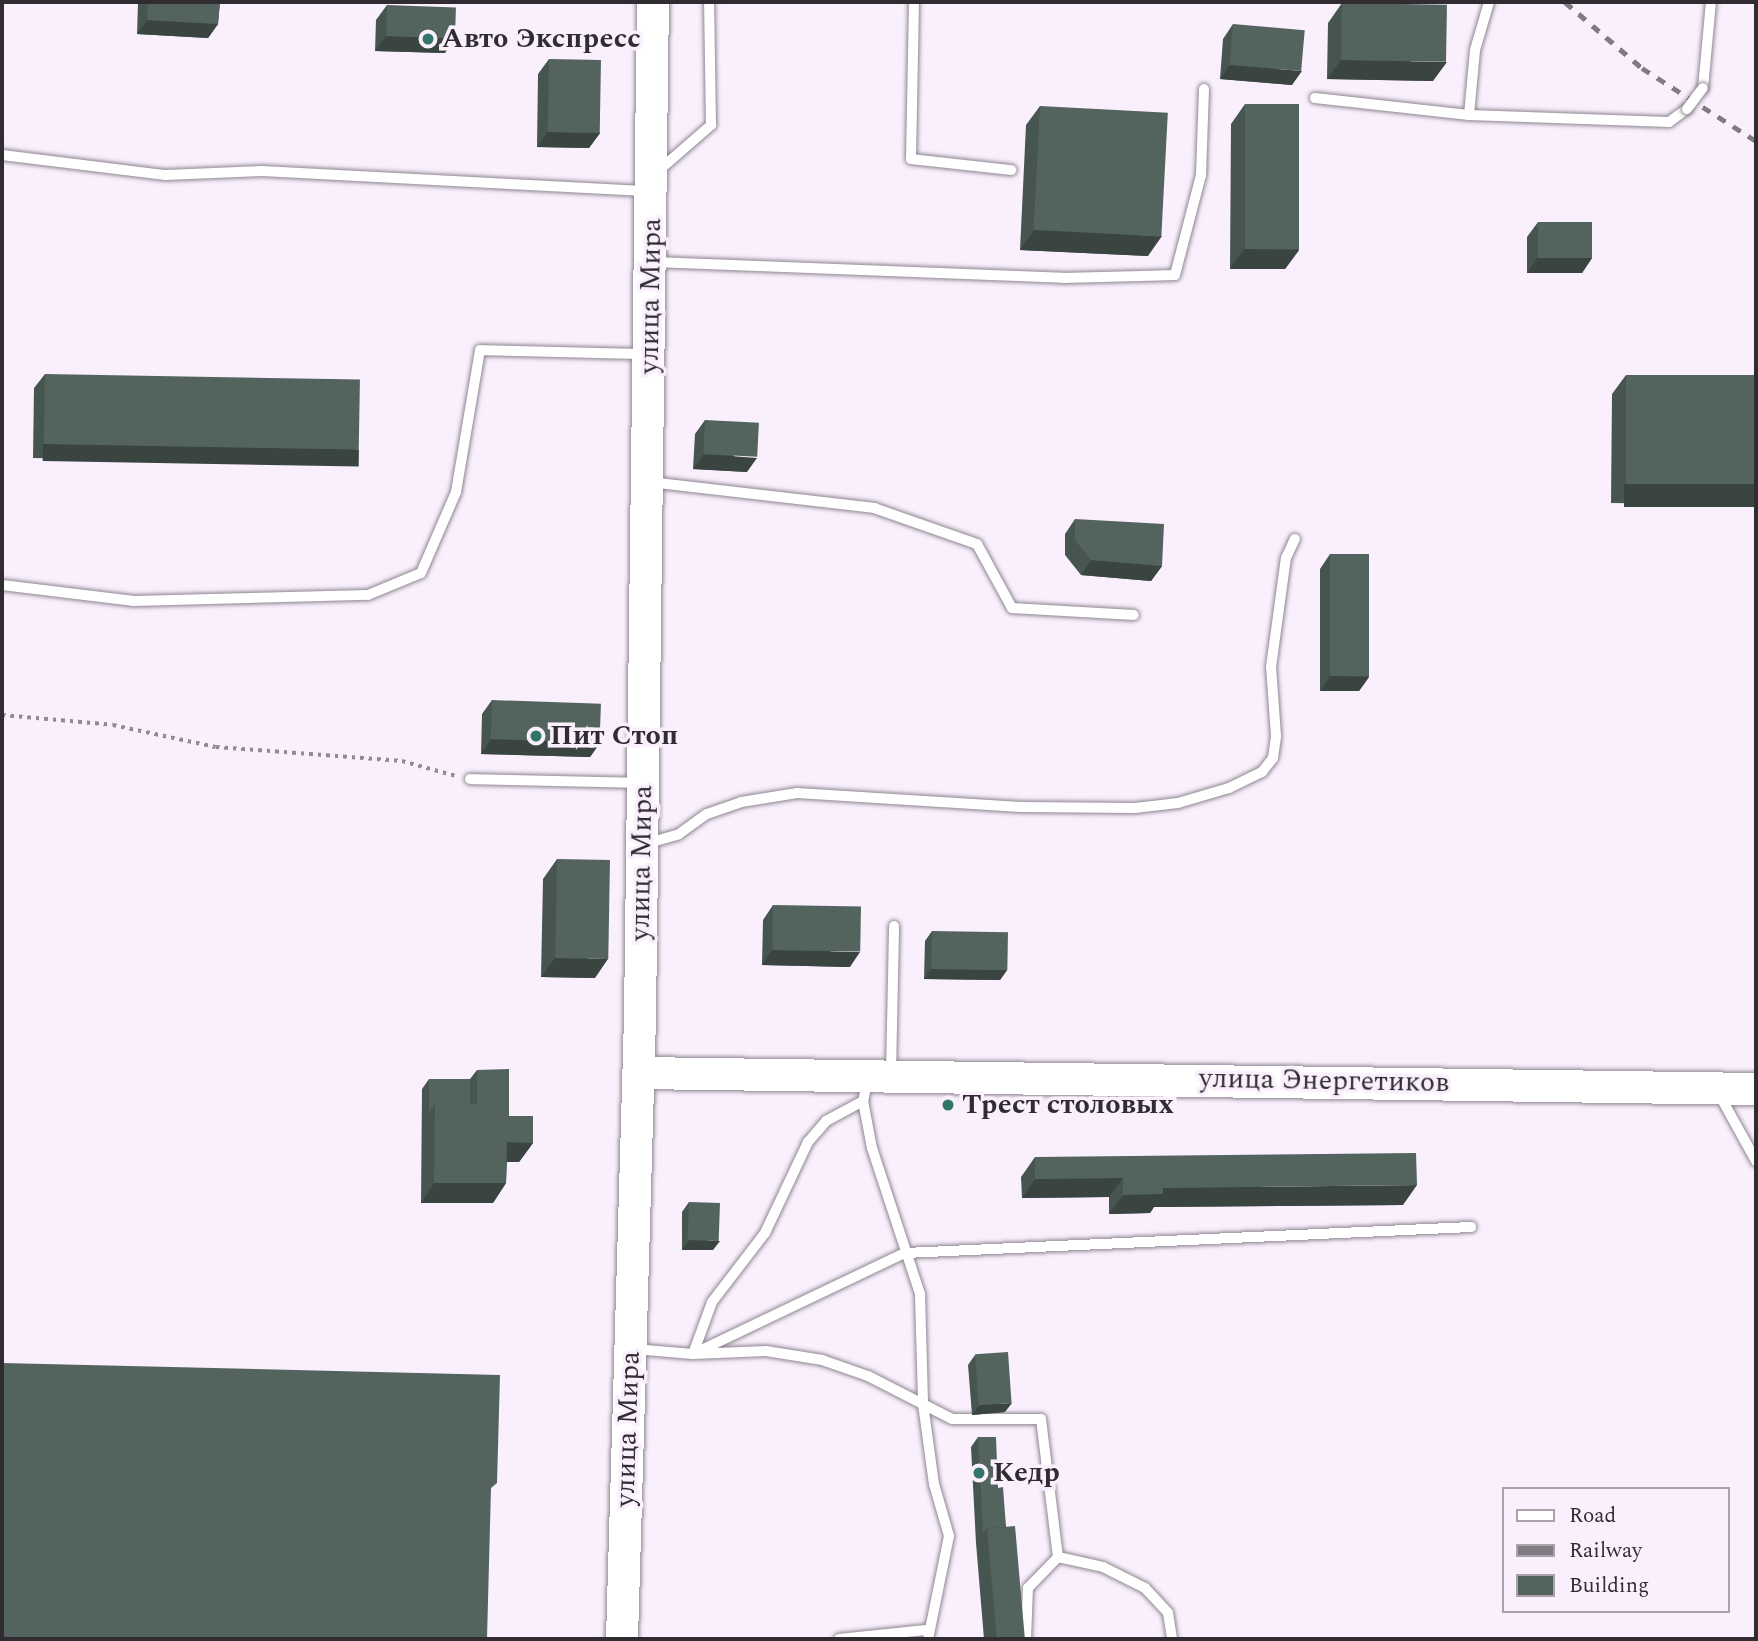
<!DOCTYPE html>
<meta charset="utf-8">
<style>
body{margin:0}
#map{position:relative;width:1758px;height:1641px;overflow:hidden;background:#faf0fd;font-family:Spectral,serif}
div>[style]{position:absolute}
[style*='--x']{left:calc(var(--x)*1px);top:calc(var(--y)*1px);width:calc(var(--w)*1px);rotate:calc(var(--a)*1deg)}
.path>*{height:3.5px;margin-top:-1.75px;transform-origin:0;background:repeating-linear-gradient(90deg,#918a93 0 3.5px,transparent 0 8.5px)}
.roads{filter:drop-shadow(0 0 2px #8e8691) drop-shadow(0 0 2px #8e8691)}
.service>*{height:10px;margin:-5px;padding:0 5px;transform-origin:5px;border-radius:5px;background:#fff}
.secondary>*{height:32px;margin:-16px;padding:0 16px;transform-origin:16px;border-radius:16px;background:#fff}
.rail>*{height:5px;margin-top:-2.5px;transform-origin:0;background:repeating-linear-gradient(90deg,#807a82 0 9px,transparent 0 18px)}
.bridges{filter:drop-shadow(0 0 2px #8e8691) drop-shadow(0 0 2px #8e8691)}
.service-bridge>*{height:10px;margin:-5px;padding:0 5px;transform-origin:5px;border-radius:5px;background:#fff}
.wall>*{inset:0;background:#475551}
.shaded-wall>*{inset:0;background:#3a4542;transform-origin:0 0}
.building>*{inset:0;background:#53635e;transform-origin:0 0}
.dots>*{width:19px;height:19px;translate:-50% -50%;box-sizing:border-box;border:4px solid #faf0fd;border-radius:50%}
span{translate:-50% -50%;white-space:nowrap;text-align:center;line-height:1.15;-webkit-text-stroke:7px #faf0fd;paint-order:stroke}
.poi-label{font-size:28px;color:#302c31;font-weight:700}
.left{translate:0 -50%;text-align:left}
.street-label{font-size:28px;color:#302c31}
.frame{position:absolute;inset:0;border:4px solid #302c31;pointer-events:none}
.legend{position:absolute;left:1502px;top:1487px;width:228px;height:126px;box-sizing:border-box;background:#faf0fd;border:2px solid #a9a2ab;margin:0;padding:9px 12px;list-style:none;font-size:21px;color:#302c31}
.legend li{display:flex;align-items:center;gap:14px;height:35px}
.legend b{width:35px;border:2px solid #a9a2ab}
</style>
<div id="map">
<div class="path">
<i style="--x:2;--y:715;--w:111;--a:5.1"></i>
<i style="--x:113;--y:725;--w:105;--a:12.1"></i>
<i style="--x:216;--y:747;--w:187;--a:4.3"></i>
<i style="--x:402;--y:761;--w:56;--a:15.5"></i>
</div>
<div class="roads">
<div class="service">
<i style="--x:914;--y:2;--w:157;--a:91.1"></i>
<i style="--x:911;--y:159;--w:101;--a:6.3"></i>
<i style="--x:1703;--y:88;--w:86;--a:-84.7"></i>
<i style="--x:1315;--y:98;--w:155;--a:6.3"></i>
<i style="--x:1469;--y:115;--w:200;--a:2"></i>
<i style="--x:1669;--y:122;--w:22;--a:-36"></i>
<i style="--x:1469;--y:115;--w:65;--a:-84.7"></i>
<i style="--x:1475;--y:50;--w:50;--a:-73.7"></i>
<i style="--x:2;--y:155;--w:165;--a:7"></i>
<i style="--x:166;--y:175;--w:96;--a:-2.4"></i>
<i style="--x:262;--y:171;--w:387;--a:3"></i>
<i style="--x:657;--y:172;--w:72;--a:-41"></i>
<i style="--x:711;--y:125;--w:123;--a:-90.9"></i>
<i style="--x:654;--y:262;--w:409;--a:2.2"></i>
<i style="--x:1063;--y:278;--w:112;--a:-1.5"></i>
<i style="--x:1175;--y:275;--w:103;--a:-75.4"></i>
<i style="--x:1201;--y:175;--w:86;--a:-88"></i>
<i style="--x:650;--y:482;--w:226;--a:6.6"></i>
<i style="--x:874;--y:508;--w:109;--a:19.3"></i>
<i style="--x:977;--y:544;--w:73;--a:61.3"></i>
<i style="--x:1012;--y:608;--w:122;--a:3.3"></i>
<i style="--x:2;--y:585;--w:133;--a:6.9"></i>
<i style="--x:134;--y:601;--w:234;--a:-1.5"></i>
<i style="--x:368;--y:595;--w:57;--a:-22.5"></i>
<i style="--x:421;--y:573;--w:88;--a:-66.6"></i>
<i style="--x:456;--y:492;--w:144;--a:-80.4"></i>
<i style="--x:480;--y:350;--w:164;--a:1.4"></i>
<i style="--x:470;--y:779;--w:170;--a:1.3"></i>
<i style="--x:645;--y:844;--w:35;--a:-16"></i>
<i style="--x:679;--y:834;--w:34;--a:-36"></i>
<i style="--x:707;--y:814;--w:36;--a:-19"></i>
<i style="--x:741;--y:802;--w:57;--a:-9.1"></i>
<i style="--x:797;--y:793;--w:224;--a:3.6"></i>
<i style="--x:1021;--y:807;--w:114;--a:0.5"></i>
<i style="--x:1135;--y:808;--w:43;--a:-6.6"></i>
<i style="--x:1178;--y:803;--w:53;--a:-16.4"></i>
<i style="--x:1229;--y:788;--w:37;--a:-26"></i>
<i style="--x:1262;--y:772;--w:18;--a:-52"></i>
<i style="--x:1273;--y:758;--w:22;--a:-82"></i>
<i style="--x:1276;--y:736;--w:69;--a:-94.1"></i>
<i style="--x:1271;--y:667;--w:110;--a:-82.2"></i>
<i style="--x:1286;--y:558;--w:21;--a:-65"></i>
<i style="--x:891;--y:1073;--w:147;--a:-88.8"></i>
<i style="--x:868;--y:1078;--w:24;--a:102"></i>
<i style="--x:863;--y:1101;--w:48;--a:79.2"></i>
<i style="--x:872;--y:1148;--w:154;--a:71.8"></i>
<i style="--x:920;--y:1294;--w:110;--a:88.4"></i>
<i style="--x:923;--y:1404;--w:81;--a:82.2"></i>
<i style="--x:934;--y:1484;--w:54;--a:73.9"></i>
<i style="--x:949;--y:1536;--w:105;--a:101.5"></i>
<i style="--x:1719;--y:1094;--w:77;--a:61.1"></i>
<i style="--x:634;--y:1349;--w:59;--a:4.8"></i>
<i style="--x:693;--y:1354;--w:73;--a:-2.4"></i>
<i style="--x:766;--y:1351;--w:57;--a:9.1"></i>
<i style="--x:822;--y:1360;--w:49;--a:19.2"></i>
<i style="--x:868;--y:1376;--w:94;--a:27.1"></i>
<i style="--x:952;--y:1419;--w:89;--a:0"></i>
<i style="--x:1041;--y:1419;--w:139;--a:83"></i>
<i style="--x:693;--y:1354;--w:235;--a:-25.5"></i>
<i style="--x:905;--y:1253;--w:567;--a:-2.63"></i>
<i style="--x:693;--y:1354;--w:55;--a:-69.9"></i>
<i style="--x:712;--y:1302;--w:87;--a:-52.5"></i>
<i style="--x:765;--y:1233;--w:101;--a:-64.7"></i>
<i style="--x:808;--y:1142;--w:28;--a:-49"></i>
<i style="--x:826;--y:1121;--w:42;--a:-28.4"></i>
<i style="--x:1058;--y:1557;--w:46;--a:12.5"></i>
<i style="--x:1103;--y:1567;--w:47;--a:26.6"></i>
<i style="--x:1145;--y:1588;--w:34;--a:47"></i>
<i style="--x:1168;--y:1613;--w:26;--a:81"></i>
<i style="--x:839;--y:1639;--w:87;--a:-5.9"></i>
<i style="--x:1026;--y:1639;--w:51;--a:-87.8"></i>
<i style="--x:1028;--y:1588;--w:43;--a:-45.9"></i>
</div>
<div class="secondary">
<i style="--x:639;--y:1073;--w:1117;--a:0.82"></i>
<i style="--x:622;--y:1639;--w:622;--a:-88.34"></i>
<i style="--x:640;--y:1017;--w:1015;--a:-89.27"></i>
</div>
</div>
<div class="rail">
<i style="--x:1565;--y:2;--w:101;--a:40.6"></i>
<i style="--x:1642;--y:68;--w:135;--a:32.6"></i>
</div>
<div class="bridges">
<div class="service-bridge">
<i style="--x:1687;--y:109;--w:26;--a:-53"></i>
</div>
</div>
<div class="wall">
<i style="clip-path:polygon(138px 2px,220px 2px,218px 24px,208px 38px,137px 34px)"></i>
<i style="clip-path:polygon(1342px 3px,1433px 81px,1327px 79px,1328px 23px)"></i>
<i style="clip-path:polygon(387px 5px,445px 53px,375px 51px,376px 20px)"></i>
<i style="clip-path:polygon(1233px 24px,1292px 85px,1220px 79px,1223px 39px)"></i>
<i style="clip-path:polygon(549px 59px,600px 133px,589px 148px,537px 147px,538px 74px)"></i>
<i style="clip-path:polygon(1245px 104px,1299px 250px,1285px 269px,1230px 269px,1231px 124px)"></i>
<i style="clip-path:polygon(1040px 106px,1148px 256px,1020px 250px,1026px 125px)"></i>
<i style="clip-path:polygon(1538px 222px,1592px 258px,1582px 273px,1527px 273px,1527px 237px)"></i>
<i style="clip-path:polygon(45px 374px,359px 450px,348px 465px,33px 458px,34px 388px)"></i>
<i style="clip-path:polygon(1626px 375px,1756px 376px,1756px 505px,1611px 503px,1612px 394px)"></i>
<i style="clip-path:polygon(705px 420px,747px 472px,693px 469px,695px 434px)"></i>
<i style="clip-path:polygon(1075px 519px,1162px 566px,1151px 581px,1081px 575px,1065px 555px,1065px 534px)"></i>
<i style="clip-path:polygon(1330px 554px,1369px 677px,1359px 691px,1320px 691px,1320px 569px)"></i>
<i style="clip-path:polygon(492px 700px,600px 743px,590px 757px,481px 754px,482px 714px)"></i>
<i style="clip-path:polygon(557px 859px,595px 978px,541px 977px,543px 879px)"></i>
<i style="clip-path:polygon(773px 905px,850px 967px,762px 965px,763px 920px)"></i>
<i style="clip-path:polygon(932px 931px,1007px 970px,1000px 980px,924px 979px,925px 941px)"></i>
<i style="clip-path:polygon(477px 1070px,509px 1116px,533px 1143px,519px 1162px,507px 1162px,506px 1183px,493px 1203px,421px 1203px,422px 1089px,429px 1079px,470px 1079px)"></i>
<i style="clip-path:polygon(1035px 1157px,1403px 1205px,1154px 1207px,1150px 1213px,1109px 1214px,1109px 1197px,1022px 1198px,1021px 1177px)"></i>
<i style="clip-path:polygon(689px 1202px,713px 1250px,682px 1250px,682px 1212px)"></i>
<i style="clip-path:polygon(975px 1355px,1005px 1412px,972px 1415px,968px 1365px)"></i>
<i style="clip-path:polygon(978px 1437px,998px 1488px,1006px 1527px,1024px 1639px,984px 1639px,976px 1543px,971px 1447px)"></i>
</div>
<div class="shaded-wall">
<i style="clip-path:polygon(147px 20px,218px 24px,208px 38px,137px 34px)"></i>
<i style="clip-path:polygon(386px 36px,455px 38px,445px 53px,375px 51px)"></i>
<i style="clip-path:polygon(1341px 60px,1447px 62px,1433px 81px,1327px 79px)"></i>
<i style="clip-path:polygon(1230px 65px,1302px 71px,1292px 85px,1220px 79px)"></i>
<i style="clip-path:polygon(548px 132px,600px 133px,589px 148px,537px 147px)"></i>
<i style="clip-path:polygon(1034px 230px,1162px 236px,1148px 256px,1020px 250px)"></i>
<i style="clip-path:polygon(1244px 249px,1299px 250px,1285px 269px,1230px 269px)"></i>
<i style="clip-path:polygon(1537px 258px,1592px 258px,1582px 273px,1527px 273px)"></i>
<i style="left:43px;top:444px;width:316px;height:17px;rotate:1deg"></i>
<i style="clip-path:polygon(704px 454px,757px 458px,747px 472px,693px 469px)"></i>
<i style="left:1624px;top:484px;width:132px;height:23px"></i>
<i style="clip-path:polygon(1091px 560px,1162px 566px,1151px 581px,1081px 575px)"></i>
<i style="clip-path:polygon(1330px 676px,1369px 677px,1359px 691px,1320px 691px)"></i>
<i style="clip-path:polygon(491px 739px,600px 743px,590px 757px,481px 754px)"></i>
<i style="clip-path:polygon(772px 950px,860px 952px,850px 967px,762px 965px)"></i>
<i style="clip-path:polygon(555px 958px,608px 959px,595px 978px,541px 977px)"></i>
<i style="clip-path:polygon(931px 969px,1007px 970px,1000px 980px,924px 979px)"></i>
<i style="clip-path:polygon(507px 1142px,533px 1143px,519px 1162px,493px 1162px)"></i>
<i style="clip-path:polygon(1123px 1178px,1109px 1197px,1022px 1198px,1035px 1179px)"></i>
<i style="clip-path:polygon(434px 1183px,506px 1183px,493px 1203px,421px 1203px)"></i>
<i style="clip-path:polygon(1417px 1185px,1403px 1205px,1154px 1207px,1150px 1213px,1109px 1214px,1123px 1195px,1163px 1188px)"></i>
<i style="clip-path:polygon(689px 1240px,720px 1241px,713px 1250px,682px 1250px)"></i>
<i style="clip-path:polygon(1012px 1403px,1005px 1412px,972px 1415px,979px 1405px)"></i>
</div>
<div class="building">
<i style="clip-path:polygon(148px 2px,220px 2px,218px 24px,147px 20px)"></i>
<i style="left:1342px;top:3px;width:105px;height:57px;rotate:1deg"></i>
<i style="left:387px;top:5px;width:69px;height:31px;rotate:2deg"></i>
<i style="left:1233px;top:24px;width:72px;height:41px;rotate:5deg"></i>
<i style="left:549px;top:59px;width:52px;height:73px;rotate:1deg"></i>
<i style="left:1245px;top:104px;width:54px;height:145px"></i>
<i style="left:1040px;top:106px;width:128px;height:124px;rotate:3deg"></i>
<i style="left:1538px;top:222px;width:54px;height:36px"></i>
<i style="left:45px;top:374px;width:315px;height:70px;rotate:1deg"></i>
<i style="left:1626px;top:375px;width:130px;height:109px"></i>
<i style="left:705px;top:420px;width:54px;height:34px;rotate:3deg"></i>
<i style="clip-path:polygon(1075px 519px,1164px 524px,1162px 566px,1091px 560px,1075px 540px)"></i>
<i style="left:1330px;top:554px;width:39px;height:122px"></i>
<i style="left:492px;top:700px;width:109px;height:39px;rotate:2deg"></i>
<i style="left:557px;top:859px;width:53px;height:99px;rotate:1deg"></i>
<i style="left:773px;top:905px;width:88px;height:45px;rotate:1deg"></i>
<i style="left:932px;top:931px;width:76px;height:38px;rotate:1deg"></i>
<i style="clip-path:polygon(509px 1069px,509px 1116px,533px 1116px,533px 1143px,507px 1142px,506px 1183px,434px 1183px,435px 1104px,477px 1104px,477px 1070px)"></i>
<i style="clip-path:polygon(429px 1079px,470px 1079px,470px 1104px,435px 1104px,429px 1113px)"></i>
<i style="clip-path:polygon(1416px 1153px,1417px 1185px,1163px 1188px,1163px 1194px,1123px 1195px,1123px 1178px,1035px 1179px,1035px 1157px)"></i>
<i style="left:689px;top:1202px;width:31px;height:38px;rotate:2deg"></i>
<i style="left:1008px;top:1352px;width:51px;height:33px;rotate:86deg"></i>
<i style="clip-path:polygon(2px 1363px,500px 1375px,497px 1483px,491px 1488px,487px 1639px,2px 1639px)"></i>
<i style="clip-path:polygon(978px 1437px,996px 1437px,998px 1488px,1003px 1487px,1006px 1527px,987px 1528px,983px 1533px)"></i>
<i style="left:1015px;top:1526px;width:113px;height:28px;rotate:85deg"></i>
</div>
<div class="dots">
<i style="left:428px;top:39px;background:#337668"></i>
<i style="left:536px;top:736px;background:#337668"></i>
<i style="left:948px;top:1105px;background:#337668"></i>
<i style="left:979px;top:1473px;background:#337668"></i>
</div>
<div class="poi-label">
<span class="left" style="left:442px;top:39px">Авто Экспресс</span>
<span class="left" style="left:550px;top:736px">Пит Стоп</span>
<span class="left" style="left:962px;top:1105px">Трест столовых</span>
<span class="left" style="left:993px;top:1473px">Кедр</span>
</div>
<div class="street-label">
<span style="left:651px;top:296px;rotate:-89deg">улица Мира</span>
<span style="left:642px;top:863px;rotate:-89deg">улица Мира</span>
<span style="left:1324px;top:1081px;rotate:1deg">улица Энергетиков</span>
<span style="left:628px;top:1429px;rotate:-88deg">улица Мира</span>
</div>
<div class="frame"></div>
<ul class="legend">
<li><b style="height:9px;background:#fff"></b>Road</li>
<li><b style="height:9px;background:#807a82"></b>Railway</li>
<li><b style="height:19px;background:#53635e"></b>Building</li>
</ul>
</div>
